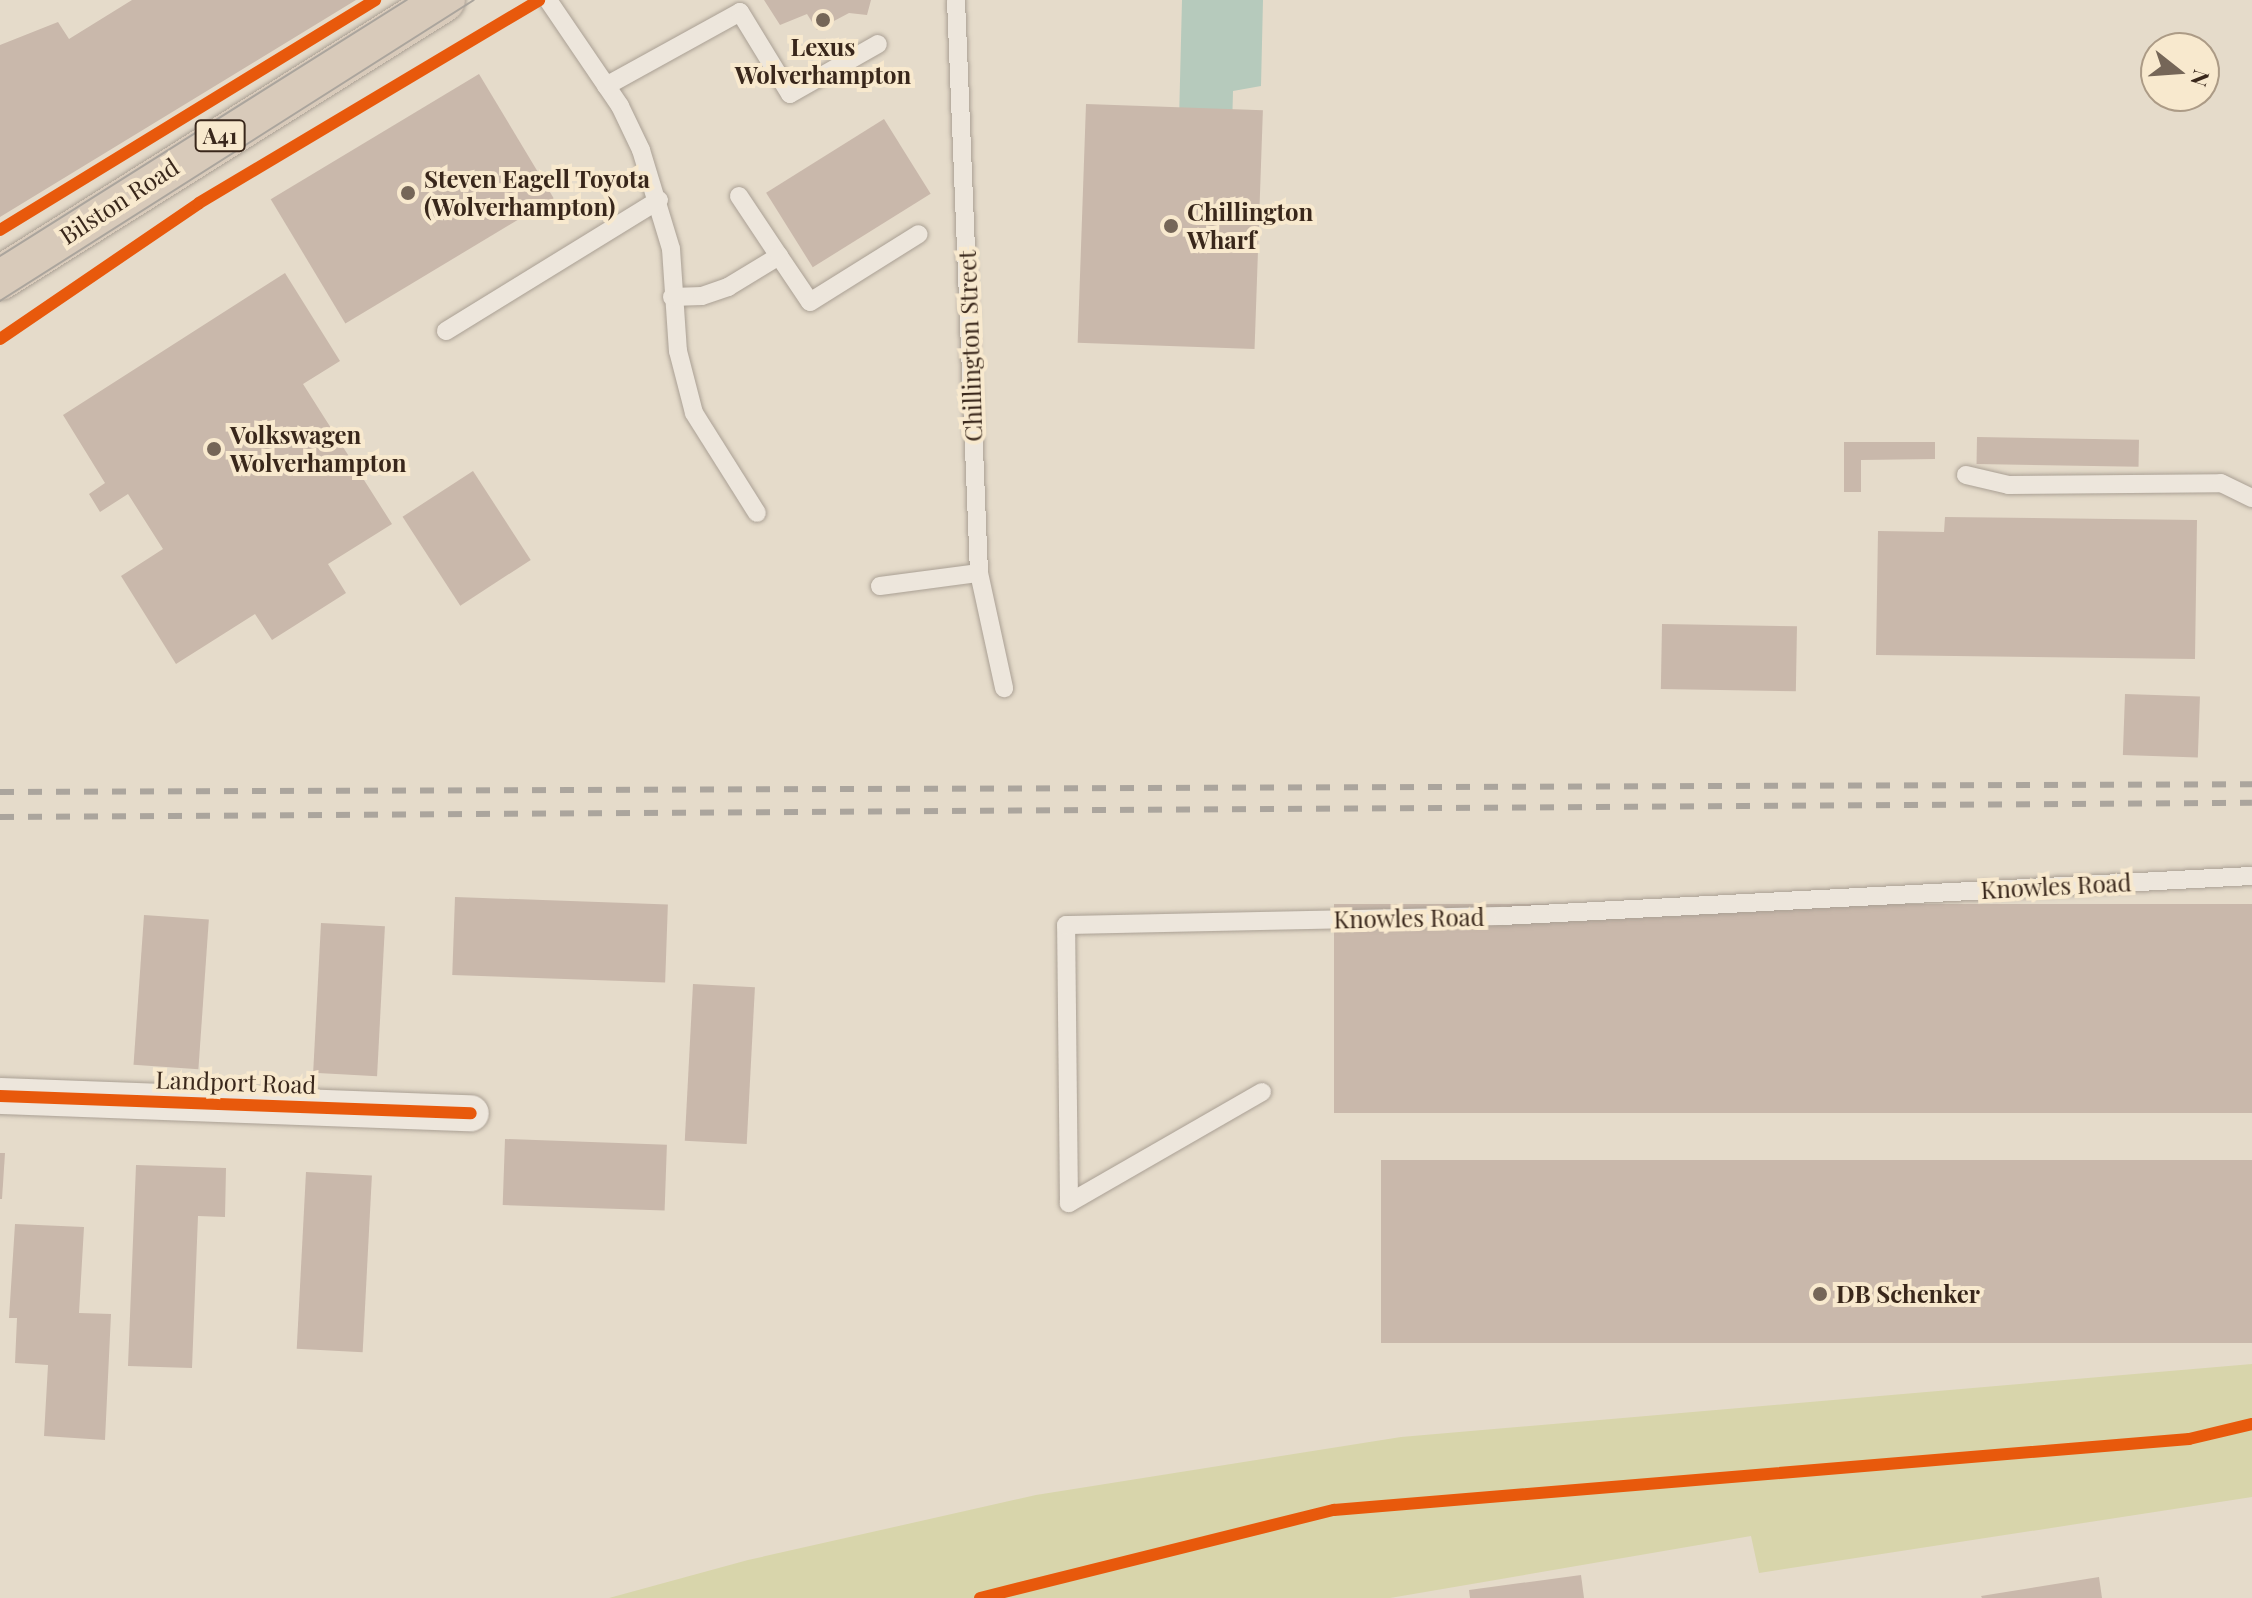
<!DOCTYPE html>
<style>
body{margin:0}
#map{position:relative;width:2252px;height:1598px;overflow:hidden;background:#e5dbca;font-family:"Playfair Display",serif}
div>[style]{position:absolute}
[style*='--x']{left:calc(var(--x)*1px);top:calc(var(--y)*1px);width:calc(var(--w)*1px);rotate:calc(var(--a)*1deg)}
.green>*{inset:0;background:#d8d5ab}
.water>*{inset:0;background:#b6cabc}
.building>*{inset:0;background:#c9b8ab;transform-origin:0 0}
.roads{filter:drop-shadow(0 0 2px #aaa094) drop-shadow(0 0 2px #aaa094)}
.lane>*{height:18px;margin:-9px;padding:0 9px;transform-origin:9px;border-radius:9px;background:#ede6dc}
.street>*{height:36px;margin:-18px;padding:0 18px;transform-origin:18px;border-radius:18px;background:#ede6dc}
.highway>*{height:44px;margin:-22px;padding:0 22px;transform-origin:22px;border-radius:22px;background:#d8caba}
.tram>*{height:2px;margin:-1px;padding:0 1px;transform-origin:1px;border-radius:1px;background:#aba59d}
.rail>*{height:6px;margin-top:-3px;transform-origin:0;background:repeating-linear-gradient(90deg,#aba59d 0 14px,transparent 0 28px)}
.cycleway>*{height:12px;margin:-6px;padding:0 6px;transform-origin:6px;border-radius:6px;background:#e8590c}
.dots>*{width:22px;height:22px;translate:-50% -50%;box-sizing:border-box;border:4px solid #f8e9ce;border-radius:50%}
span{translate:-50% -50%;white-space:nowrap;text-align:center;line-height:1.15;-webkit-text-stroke:8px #f8e9ce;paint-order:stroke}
.shield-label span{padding:2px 6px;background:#f8e9ce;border:2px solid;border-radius:6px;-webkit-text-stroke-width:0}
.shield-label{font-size:22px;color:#39271b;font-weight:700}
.poi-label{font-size:24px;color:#39271b;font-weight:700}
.left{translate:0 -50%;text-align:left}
.street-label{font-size:24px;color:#39271b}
.north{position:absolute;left:2140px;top:32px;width:80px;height:80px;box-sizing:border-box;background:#f8e9ce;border:2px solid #ac9b86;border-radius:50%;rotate:107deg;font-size:22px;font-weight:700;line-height:32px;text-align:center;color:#39271b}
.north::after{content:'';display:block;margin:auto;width:28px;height:36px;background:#756658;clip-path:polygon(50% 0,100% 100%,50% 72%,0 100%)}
</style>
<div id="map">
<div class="green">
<i style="clip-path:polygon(2252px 1364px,2252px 1497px,1759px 1573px,1751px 1536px,1390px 1598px,609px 1598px,748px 1560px,1036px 1495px,1401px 1437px)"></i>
</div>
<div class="water">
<i style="clip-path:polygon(1182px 0,1263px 0,1261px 86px,1233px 91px,1228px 282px,1175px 282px)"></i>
</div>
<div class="building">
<i style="clip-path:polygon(132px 0,356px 0,0 217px,0 45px,58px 22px,69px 39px)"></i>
<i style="clip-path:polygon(764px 0,871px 0,867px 15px,849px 13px,817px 30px,807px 14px,780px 25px)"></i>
<i style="left:479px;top:74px;width:145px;height:243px;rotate:59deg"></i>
<i style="left:1086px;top:104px;width:177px;height:239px;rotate:2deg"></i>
<i style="left:884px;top:119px;width:88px;height:139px;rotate:58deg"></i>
<i style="clip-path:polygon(285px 273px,340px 361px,303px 384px,392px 524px,328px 564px,346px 593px,272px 640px,255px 614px,176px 664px,121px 576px,163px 549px,128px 494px,100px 512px,89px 494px,105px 483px,63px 415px)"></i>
<i style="left:1977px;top:437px;width:162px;height:27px;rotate:1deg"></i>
<i style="clip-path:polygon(1844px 442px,1935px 442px,1935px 459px,1861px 460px,1861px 492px,1844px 492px)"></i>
<i style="left:473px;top:471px;width:106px;height:84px;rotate:57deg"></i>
<i style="clip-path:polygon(1945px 517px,2197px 520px,2195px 659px,1876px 655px,1878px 531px,1944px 532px)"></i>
<i style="left:1662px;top:624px;width:135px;height:65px;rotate:1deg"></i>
<i style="left:2125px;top:694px;width:75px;height:61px;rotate:2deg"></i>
<i style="left:455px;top:897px;width:213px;height:78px;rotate:2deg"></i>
<i style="left:2252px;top:904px;width:209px;height:918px;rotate:90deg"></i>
<i style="left:144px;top:915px;width:65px;height:150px;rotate:4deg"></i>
<i style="left:321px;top:923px;width:64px;height:150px;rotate:3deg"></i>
<i style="left:693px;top:984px;width:62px;height:157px;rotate:3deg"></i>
<i style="left:505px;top:1139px;width:162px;height:66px;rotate:2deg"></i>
<i style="clip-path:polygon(0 1153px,5px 1153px,2px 1199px,0 1199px)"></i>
<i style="left:2252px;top:1160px;width:183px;height:871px;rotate:90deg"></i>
<i style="clip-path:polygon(136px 1165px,226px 1168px,225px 1217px,198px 1216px,192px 1368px,128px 1366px)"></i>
<i style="left:306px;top:1172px;width:66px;height:177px;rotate:3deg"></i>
<i style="clip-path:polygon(15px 1224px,84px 1227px,79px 1313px,111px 1314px,105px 1440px,44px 1436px,48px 1365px,15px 1363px,17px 1318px,9px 1318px)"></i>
<i style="clip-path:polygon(1581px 1575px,1584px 1598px,1470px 1598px,1469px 1590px)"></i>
<i style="clip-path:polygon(2099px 1577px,2102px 1598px,1982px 1598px,1981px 1596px)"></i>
</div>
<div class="roads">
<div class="lane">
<i style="--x:548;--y:0;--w:128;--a:55.8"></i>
<i style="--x:620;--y:106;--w:49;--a:64.5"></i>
<i style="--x:641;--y:150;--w:103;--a:73.1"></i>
<i style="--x:671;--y:249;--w:102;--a:86.1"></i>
<i style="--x:678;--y:351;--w:64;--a:75.5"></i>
<i style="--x:694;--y:413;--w:118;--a:57.8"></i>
<i style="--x:956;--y:0;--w:573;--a:87.7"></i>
<i style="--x:979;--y:573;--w:118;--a:77.7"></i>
<i style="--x:606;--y:86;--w:153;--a:-28.9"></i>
<i style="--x:740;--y:12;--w:96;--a:58.6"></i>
<i style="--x:790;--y:94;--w:101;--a:-29.6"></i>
<i style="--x:739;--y:196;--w:72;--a:56.3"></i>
<i style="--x:672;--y:297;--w:30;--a:-2"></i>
<i style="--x:702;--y:296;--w:28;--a:-19"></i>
<i style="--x:728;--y:287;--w:60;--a:-31.3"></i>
<i style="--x:779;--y:256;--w:55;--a:56"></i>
<i style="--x:810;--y:302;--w:128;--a:-32"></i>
<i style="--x:446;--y:331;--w:250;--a:-31.6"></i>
<i style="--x:1966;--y:475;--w:44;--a:13.1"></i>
<i style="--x:2009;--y:485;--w:212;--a:-0.5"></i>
<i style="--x:2221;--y:483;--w:34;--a:26"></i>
<i style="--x:880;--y:586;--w:100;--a:-7.5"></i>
<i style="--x:1262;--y:1092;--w:223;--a:150.1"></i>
<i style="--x:1069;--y:1203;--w:278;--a:-90.6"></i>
<i style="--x:1066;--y:925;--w:437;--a:-1.2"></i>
<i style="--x:1503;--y:916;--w:750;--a:-3.06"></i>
</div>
<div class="street">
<i style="--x:0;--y:1096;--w:471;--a:2.1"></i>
</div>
<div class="highway">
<i style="--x:0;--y:278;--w:523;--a:-32.11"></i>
</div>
</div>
<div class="tram">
<i style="--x:0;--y:256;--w:481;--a:-32.2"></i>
<i style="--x:0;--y:301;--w:561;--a:-32.42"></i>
</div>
<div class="rail">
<i style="--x:0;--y:792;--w:2252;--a:-0.2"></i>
<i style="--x:0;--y:817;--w:2252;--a:-0.36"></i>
</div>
<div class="cycleway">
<i style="--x:0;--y:230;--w:440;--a:-31.5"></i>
<i style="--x:0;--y:339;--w:241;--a:-34.3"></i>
<i style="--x:199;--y:203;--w:396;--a:-30.8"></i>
<i style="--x:0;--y:1096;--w:471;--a:2.1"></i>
<i style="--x:980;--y:1598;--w:365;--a:-14"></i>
<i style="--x:1334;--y:1510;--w:858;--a:-4.75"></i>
<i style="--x:2189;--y:1439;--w:65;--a:-13.4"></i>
</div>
<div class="dots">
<i style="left:823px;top:20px;background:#756658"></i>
<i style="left:408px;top:193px;background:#756658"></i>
<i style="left:1171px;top:226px;background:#756658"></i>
<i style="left:214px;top:449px;background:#756658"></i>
<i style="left:1820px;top:1294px;background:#756658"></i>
</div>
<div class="shield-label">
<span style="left:220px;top:136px">A41</span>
</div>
<div class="poi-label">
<span style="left:823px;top:61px">Lexus<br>Wolverhampton</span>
<span class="left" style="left:424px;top:193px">Steven Eagell Toyota<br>(Wolverhampton)</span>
<span class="left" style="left:1187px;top:226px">Chillington<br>Wharf</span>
<span class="left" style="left:230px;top:449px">Volkswagen<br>Wolverhampton</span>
<span class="left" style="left:1836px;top:1294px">DB Schenker</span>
</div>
<div class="street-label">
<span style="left:119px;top:201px;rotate:-33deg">Bilston Road</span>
<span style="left:970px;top:346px;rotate:-92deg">Chillington Street</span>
<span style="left:2056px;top:886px;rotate:-3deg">Knowles Road</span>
<span style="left:1409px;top:918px;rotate:-1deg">Knowles Road</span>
<span style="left:236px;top:1082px;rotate:2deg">Landport Road</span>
</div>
<div class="north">N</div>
</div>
